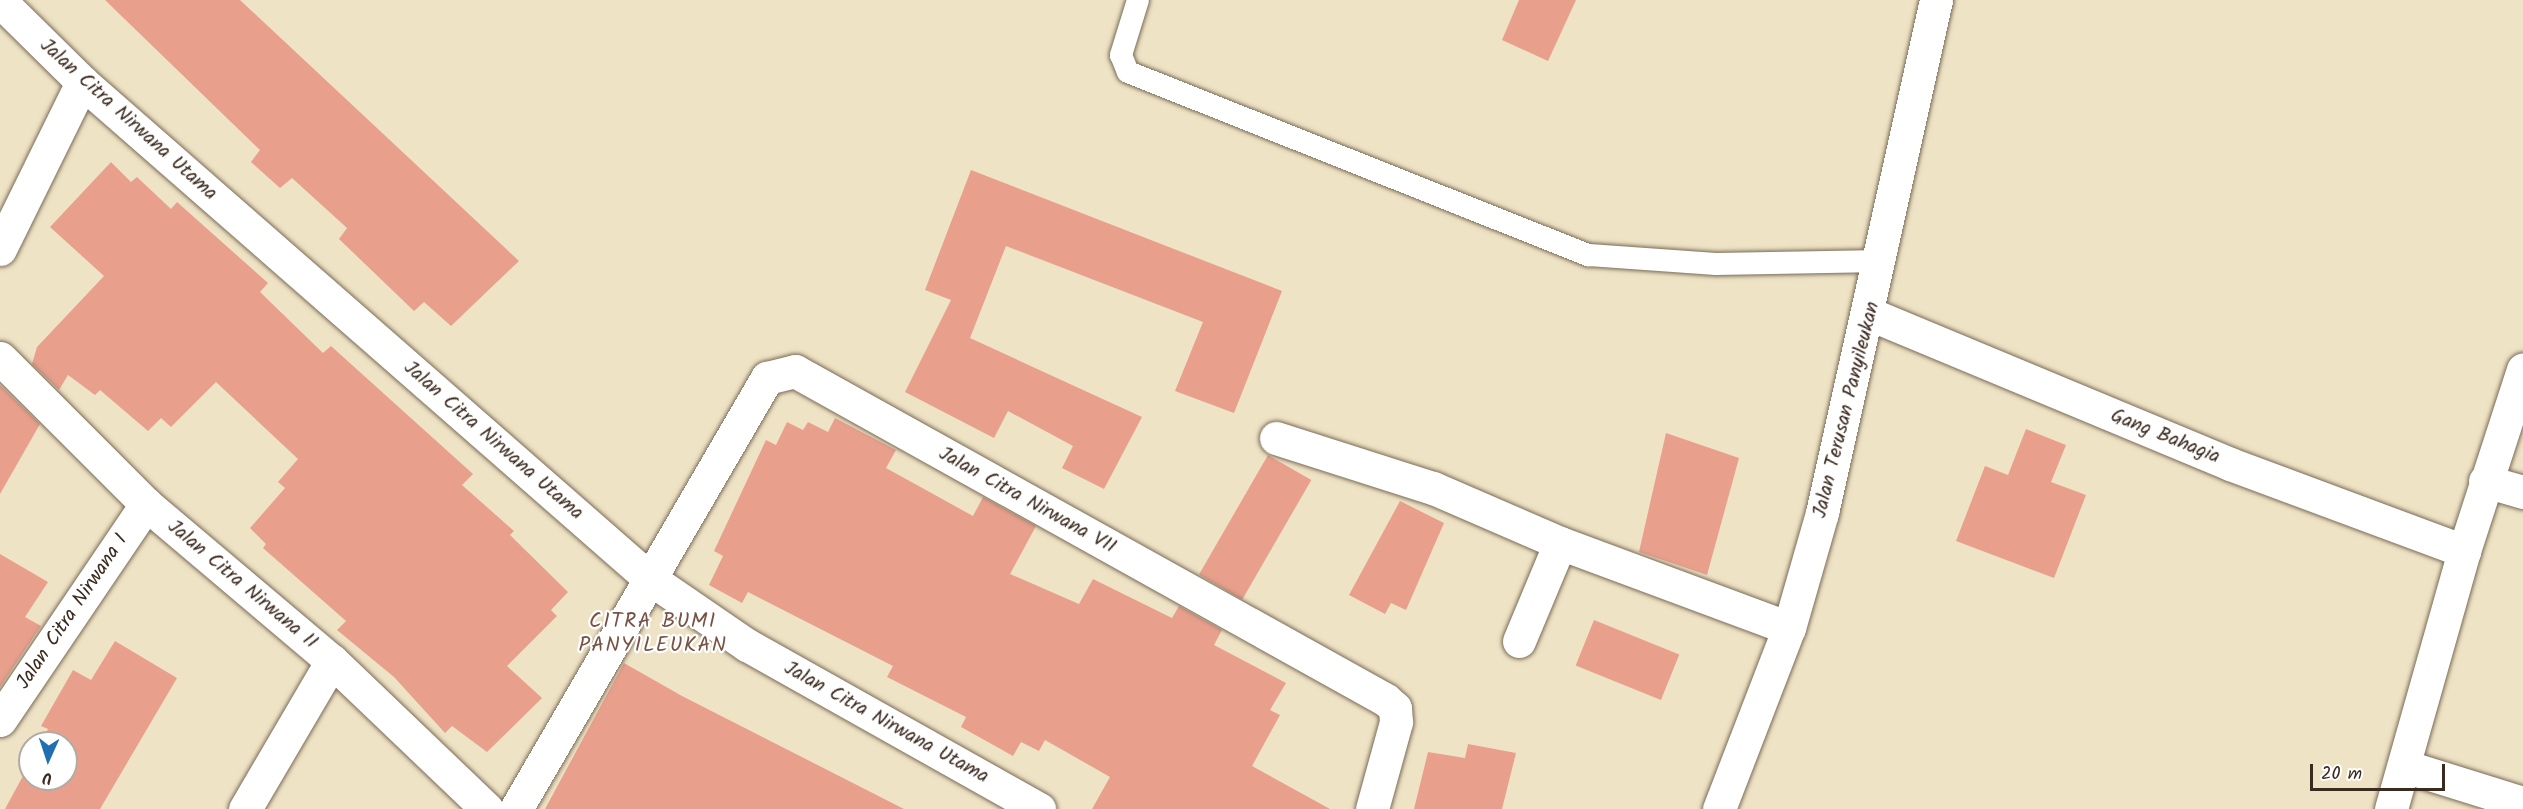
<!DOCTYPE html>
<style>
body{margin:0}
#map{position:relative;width:2523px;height:809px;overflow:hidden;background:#efe3c5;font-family:Kalam,sans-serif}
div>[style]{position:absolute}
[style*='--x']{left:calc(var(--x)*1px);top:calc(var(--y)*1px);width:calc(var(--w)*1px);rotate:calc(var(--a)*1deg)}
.building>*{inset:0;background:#e8a08d;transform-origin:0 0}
.roads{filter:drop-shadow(0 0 2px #7a6b58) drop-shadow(0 0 2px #7a6b58)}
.lane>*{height:22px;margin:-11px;padding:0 11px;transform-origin:11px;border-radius:11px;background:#fff}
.street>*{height:33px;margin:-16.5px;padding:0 16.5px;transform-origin:16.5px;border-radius:16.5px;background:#fff}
span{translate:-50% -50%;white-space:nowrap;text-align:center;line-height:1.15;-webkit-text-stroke:4.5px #fff;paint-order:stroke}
.street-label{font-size:20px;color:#3b2a1e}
.neighbourhood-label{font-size:21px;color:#785345;letter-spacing:1.5px}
.north{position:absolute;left:18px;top:731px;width:60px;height:60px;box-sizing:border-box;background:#fff;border:2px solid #b1aaa5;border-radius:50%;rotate:183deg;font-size:16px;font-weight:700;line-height:24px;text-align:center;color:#3b2a1e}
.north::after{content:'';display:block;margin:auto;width:21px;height:27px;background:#1f6fb2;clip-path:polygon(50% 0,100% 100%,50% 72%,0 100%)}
.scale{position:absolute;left:2310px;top:764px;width:135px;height:27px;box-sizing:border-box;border:3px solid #3b2a1e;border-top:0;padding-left:8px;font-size:18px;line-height:21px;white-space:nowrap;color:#3b2a1e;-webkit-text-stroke:4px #fff;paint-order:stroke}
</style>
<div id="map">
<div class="building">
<i style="clip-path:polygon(105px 0,240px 0,519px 261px,451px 326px,424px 302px,414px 311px,339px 239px,347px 228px,292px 178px,280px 188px,251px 162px,260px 150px)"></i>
<i style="clip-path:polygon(1519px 0,1576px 0,1548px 61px,1502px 40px)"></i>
<i style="clip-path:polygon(111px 162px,131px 182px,137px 177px,171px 209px,177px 202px,268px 283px,260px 292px,323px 353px,331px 346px,473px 474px,462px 485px,514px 531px,510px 535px,568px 592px,551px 610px,557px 616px,507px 666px,542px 698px,487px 752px,452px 726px,445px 733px,394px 677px,337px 630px,346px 621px,263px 548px,266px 544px,250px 528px,285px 488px,278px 482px,298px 459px,216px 382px,171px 427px,161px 418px,148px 431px,100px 390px,95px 395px,68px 375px,59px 390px,32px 364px,37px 347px,104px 276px,50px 227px)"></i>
<i style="clip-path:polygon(971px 170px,1282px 291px,1234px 413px,1175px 391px,1203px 322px,1006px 246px,970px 338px,1142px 417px,1104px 489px,1062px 468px,1073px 446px,1008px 411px,994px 438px,905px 392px,951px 300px,925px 290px)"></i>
<i style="clip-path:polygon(0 385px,40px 424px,0 494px)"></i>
<i style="clip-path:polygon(835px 418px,896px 450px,886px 468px,973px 516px,983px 497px,1036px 526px,1010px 574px,1079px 604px,1093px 579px,1172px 618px,1179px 606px,1222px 630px,1214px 645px,1286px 683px,1270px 710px,1280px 715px,1252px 766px,1330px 809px,1092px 809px,1110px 777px,1045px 740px,1039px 751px,1021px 742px,1013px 756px,961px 727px,966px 717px,887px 677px,893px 666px,748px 592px,742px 603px,709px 585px,723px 556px,714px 551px,766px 440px,776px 445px,787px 422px,803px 430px,808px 422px,828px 432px)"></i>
<i style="clip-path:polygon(2026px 429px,2066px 445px,2051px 482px,2086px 495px,2054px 578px,1956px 541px,1985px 466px,2008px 475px)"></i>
<i style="clip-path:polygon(1666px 433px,1739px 458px,1707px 575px,1639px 552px)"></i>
<i style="left:1268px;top:455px;width:50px;height:138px;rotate:30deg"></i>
<i style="clip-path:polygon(1400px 501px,1444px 523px,1406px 610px,1391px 603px,1385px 614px,1349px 595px)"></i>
<i style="clip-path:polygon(0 554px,48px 582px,25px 617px,41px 626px,0 687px)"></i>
<i style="left:1594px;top:620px;width:92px;height:49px;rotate:22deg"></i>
<i style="clip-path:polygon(115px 641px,177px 678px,100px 809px,5px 809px,30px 763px,30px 779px,66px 779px,66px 743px,40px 743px,48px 729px,41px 726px,73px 670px,91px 680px)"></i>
<i style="clip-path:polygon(624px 663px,682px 696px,904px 809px,545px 809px)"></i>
<i style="clip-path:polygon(1468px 744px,1516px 753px,1502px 809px,1414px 809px,1428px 752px,1465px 758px)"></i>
</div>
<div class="roads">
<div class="lane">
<i style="--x:1138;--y:0;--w:58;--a:107.2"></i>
<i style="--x:1121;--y:55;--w:18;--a:68"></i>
<i style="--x:1128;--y:72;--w:496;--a:21.7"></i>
<i style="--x:1589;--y:255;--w:127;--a:4.1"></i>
<i style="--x:1716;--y:264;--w:166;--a:-1"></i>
</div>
<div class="street">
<i style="--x:0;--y:1;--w:115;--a:44.6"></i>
<i style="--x:82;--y:82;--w:753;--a:41.18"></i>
<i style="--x:649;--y:578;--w:119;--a:34.4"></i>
<i style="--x:747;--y:645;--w:335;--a:29.3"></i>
<i style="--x:0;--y:249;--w:186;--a:-63.8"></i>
<i style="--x:1870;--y:314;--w:390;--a:22.6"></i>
<i style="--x:2230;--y:464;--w:250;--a:20.4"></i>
<i style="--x:0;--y:358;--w:206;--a:45"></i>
<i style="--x:146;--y:504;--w:243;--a:40.2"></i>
<i style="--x:332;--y:661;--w:214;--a:43.7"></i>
<i style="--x:1276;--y:438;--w:165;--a:17.7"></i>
<i style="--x:1433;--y:488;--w:138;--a:23.4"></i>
<i style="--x:1560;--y:543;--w:244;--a:20.4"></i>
<i style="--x:2485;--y:481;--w:40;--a:16"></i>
<i style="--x:1519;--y:641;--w:106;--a:-67.3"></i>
<i style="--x:0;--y:720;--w:261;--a:-55.9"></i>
<i style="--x:2404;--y:766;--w:125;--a:17.3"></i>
<i style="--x:245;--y:809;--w:172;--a:-59.6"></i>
<i style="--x:516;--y:809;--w:499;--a:-59.8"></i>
<i style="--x:767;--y:378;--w:29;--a:-14"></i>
<i style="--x:795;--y:371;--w:676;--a:29.1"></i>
<i style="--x:1386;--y:700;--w:12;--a:42"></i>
<i style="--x:1395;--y:708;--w:14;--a:86"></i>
<i style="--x:1396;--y:722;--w:90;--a:105.4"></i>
<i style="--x:1719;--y:809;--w:194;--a:-68.9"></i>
<i style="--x:1789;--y:628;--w:120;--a:-74"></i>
<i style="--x:1822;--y:513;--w:526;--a:-77.47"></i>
<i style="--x:2391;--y:809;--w:268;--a:-74.2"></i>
<i style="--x:2464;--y:551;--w:191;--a:-72"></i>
</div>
</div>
<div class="street-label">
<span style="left:128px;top:120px;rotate:42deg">Jalan Citra Nirwana Utama</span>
<span style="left:1847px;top:410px;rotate:-76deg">Jalan Terusan Panyileukan</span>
<span style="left:2165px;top:437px;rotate:22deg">Gang Bahagia</span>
<span style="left:493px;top:441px;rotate:41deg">Jalan Citra Nirwana Utama</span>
<span style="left:1027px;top:501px;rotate:29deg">Jalan Citra Nirwana VII</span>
<span style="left:242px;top:585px;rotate:40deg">Jalan Citra Nirwana II</span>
<span style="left:73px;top:612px;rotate:-56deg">Jalan Citra Nirwana I</span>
<span style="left:886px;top:723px;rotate:29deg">Jalan Citra Nirwana Utama</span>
</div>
<div class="neighbourhood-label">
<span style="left:653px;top:634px">CITRA BUMI<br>PANYILEUKAN</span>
</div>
<div class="north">U</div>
<div class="scale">20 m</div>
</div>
